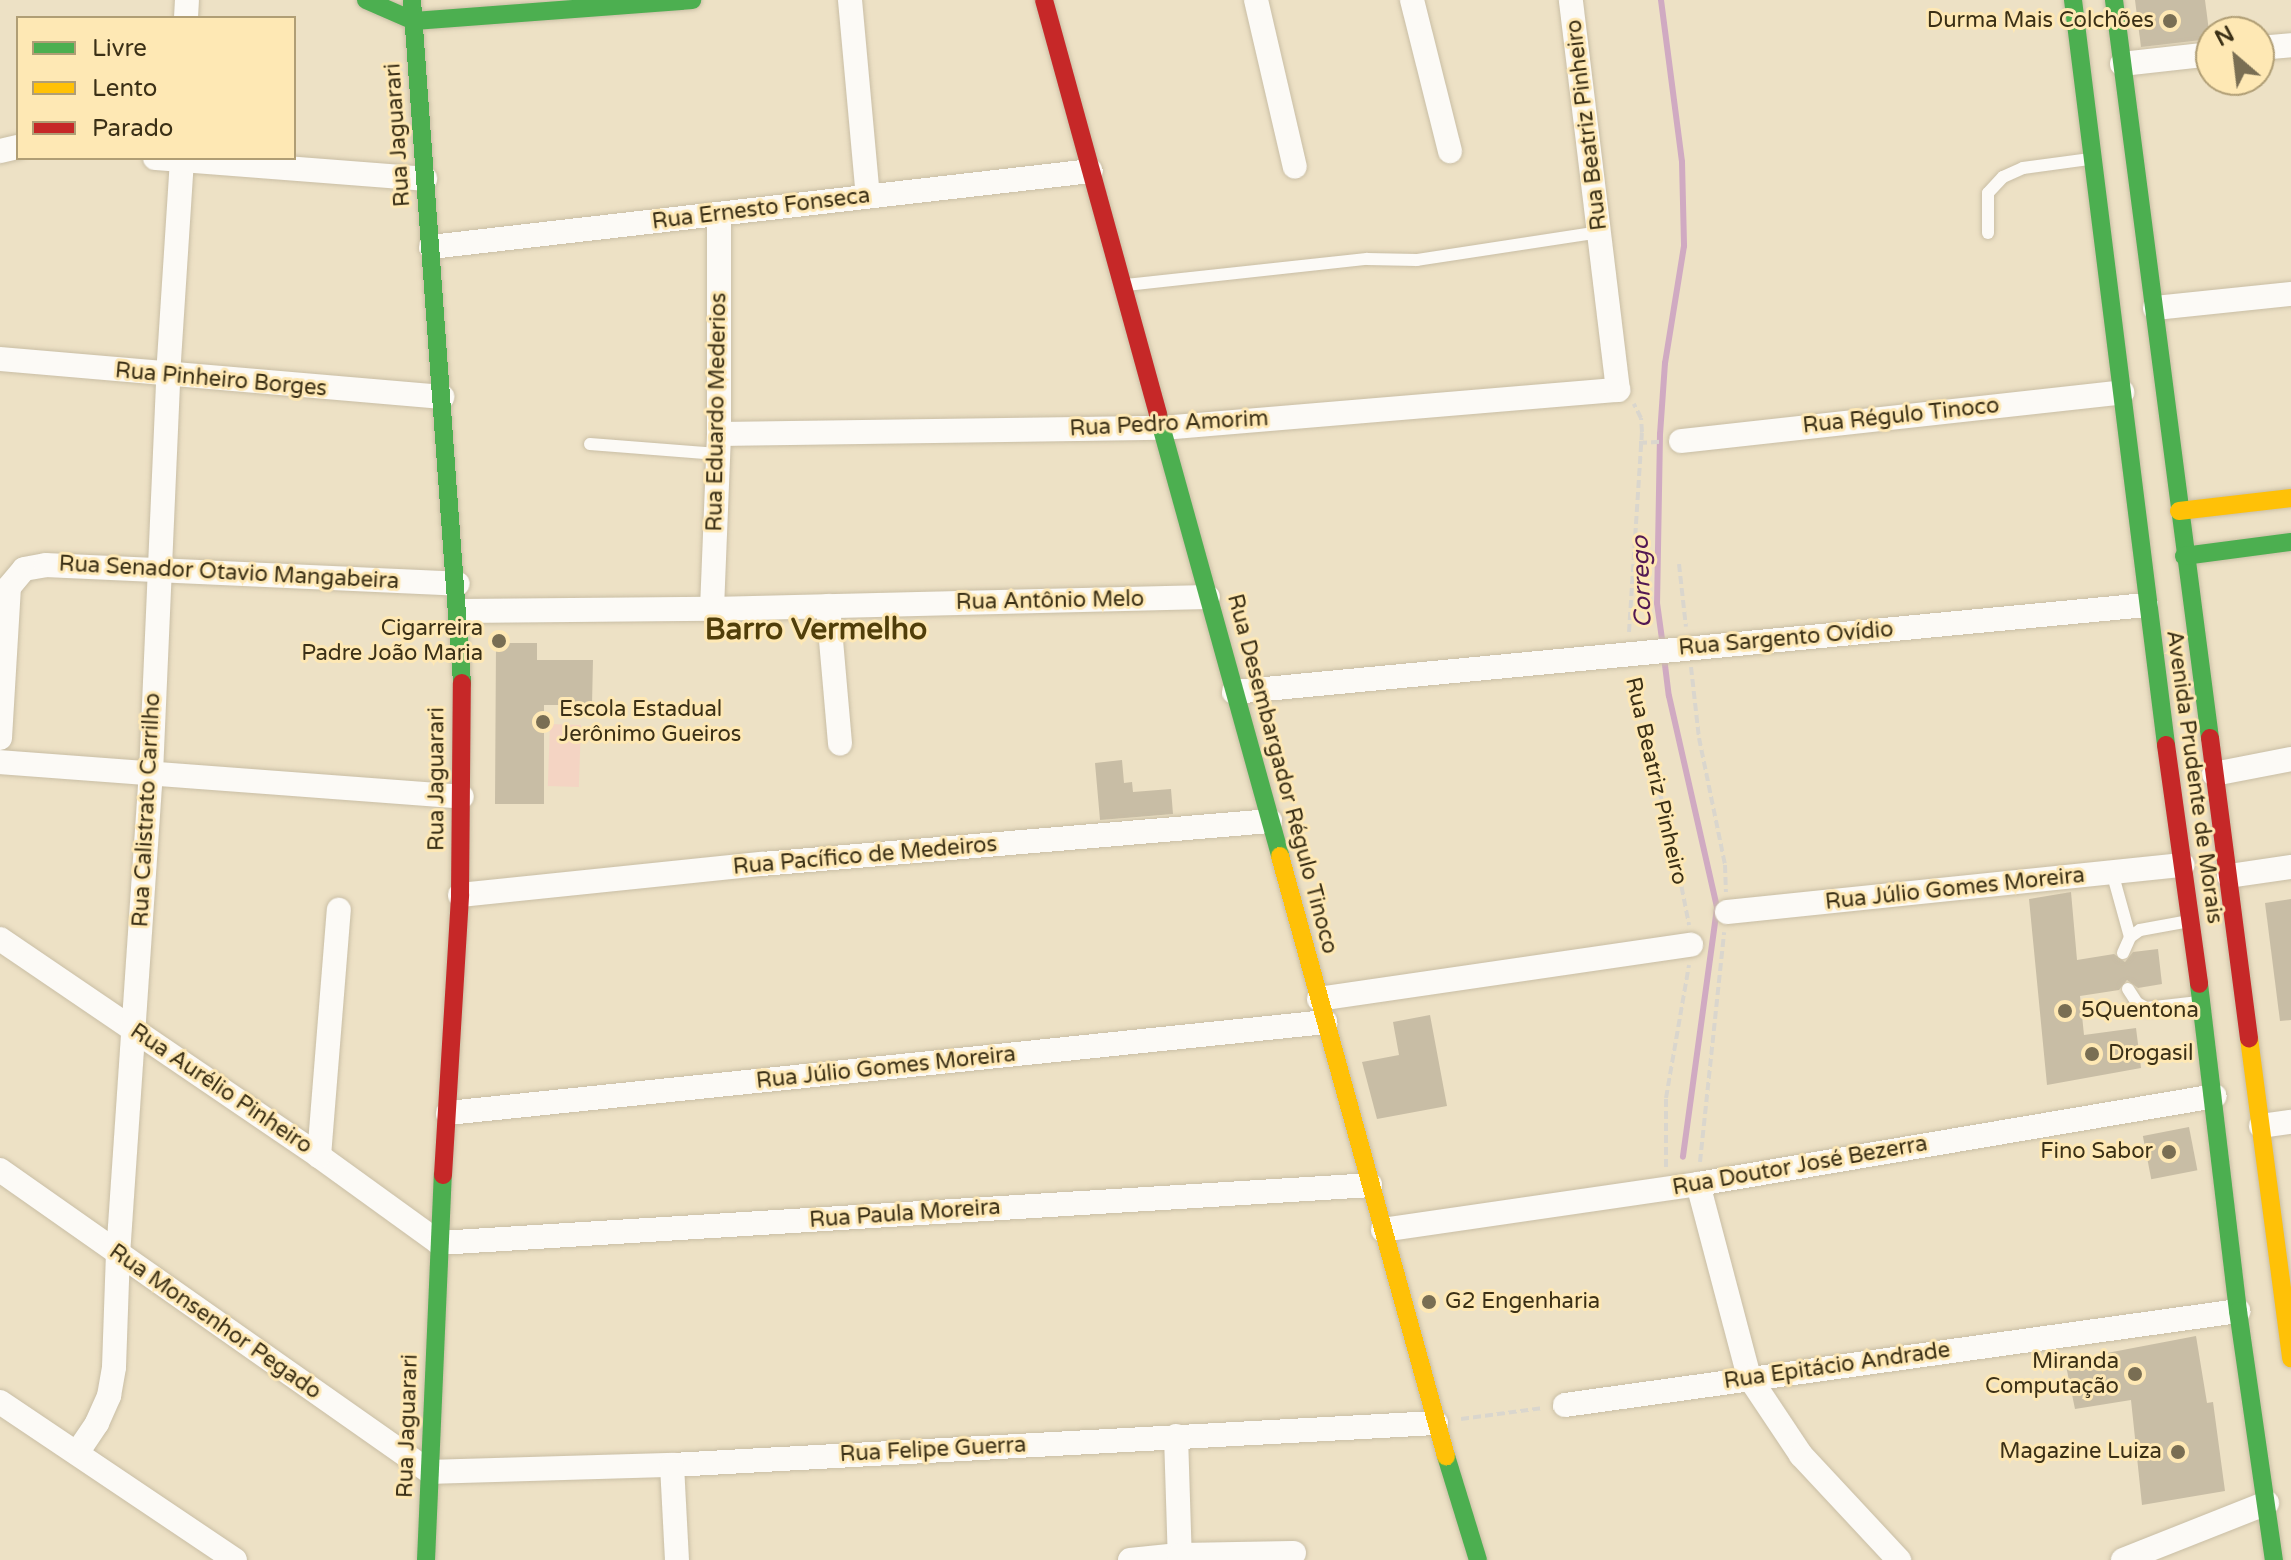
<!DOCTYPE html>
<meta charset="utf-8">
<style>
body{margin:0}
#map{position:relative;width:2291px;height:1560px;overflow:hidden;background:#ede1c5;font-family:"Varela Round",sans-serif}
div>[style]{position:absolute}
[style*='--x']{left:calc(var(--x)*1px);top:calc(var(--y)*1px);width:calc(var(--w)*1px);rotate:calc(var(--a)*1deg)}
.green>*{inset:0;background:#f4d4c3;transform-origin:0 0}
.stream>*{height:6px;margin:-3px;padding:0 3px;transform-origin:3px;border-radius:3px;background:#d0aac2}
.building>*{inset:0;background:#c8bda5;transform-origin:0 0}
.path>*{height:4px;margin-top:-2px;transform-origin:0;background:repeating-linear-gradient(90deg,#dad6cd 0 8px,transparent 0 12px)}
.roads{filter:drop-shadow(0 0 2px #c9bea5) drop-shadow(0 0 2px #c9bea5)}
.lane>*{height:12px;margin:-6px;padding:0 6px;transform-origin:6px;border-radius:6px;background:#fcfaf6}
.street>*{height:24px;margin:-12px;padding:0 12px;transform-origin:12px;border-radius:12px;background:#fcfaf6}
.fast>*{height:18px;margin:-9px;padding:0 9px;transform-origin:9px;border-radius:9px;background:#4caf50}
.slow>*{height:18px;margin:-9px;padding:0 9px;transform-origin:9px;border-radius:9px;background:#ffc107}
.jam>*{height:18px;margin:-9px;padding:0 9px;transform-origin:9px;border-radius:9px;background:#c62828}
.dots>*{width:22px;height:22px;translate:-50% -50%;box-sizing:border-box;border:4px solid #fee8b4;border-radius:50%}
span{translate:-50% -50%;white-space:nowrap;text-align:center;line-height:1.15;-webkit-text-stroke:6px #fee8b4;paint-order:stroke}
.poi-label{font-size:22px;color:#3b3016}
.right{translate:-100% -50%;text-align:right}
.left{translate:0 -50%;text-align:left}
.street-label{font-size:22px;color:#3b3016}
.water-label{font-size:24px;color:#531953;font-style:italic}
.district-label{font-size:30px;color:#503e0a;font-weight:700}
.legend{position:absolute;left:16px;top:16px;width:280px;height:144px;box-sizing:border-box;background:#fee8b4;border:2px solid #b09e75;margin:0;padding:10px 14px;list-style:none;font-size:24px;color:#3b3016}
.legend li{display:flex;align-items:center;gap:16px;height:40px}
.legend b{width:40px;border:2px solid #b09e75}
.north{position:absolute;left:2195px;top:16px;width:80px;height:80px;box-sizing:border-box;background:#fee8b4;border:2px solid #b09e75;border-radius:50%;rotate:332deg;font-size:22px;font-weight:700;line-height:32px;text-align:center;color:#3b3016}
.north::after{content:'';display:block;margin:auto;width:28px;height:36px;background:#796e53;clip-path:polygon(50% 0,100% 100%,50% 72%,0 100%)}
</style>
<div id="map">
<div class="green">
<i style="left:550px;top:724px;width:31px;height:62px;rotate:2deg"></i>
</div>
<div class="stream">
<i style="--x:1661;--y:0;--w:163;--a:82.6"></i>
<i style="--x:1682;--y:162;--w:84;--a:88.6"></i>
<i style="--x:1684;--y:246;--w:119;--a:99.2"></i>
<i style="--x:1665;--y:363;--w:71;--a:94"></i>
<i style="--x:1660;--y:434;--w:169;--a:91"></i>
<i style="--x:1657;--y:603;--w:43;--a:82.1"></i>
<i style="--x:1664;--y:657;--w:39;--a:83"></i>
<i style="--x:1669;--y:696;--w:217;--a:77.2"></i>
<i style="--x:1717;--y:908;--w:251;--a:97.8"></i>
</div>
<div class="building">
<i style="clip-path:polygon(2135px 0,2205px 0,2210px 39px,2141px 47px)"></i>
<i style="clip-path:polygon(496px 643px,537px 643px,537px 660px,593px 660px,592px 705px,544px 705px,544px 804px,495px 804px)"></i>
<i style="clip-path:polygon(1122px 760px,1124px 783px,1132px 782px,1133px 792px,1171px 789px,1173px 814px,1100px 820px,1095px 763px)"></i>
<i style="clip-path:polygon(2071px 892px,2077px 960px,2114px 954px,2125px 962px,2133px 952px,2158px 949px,2162px 984px,2138px 988px,2127px 980px,2119px 990px,2080px 996px,2084px 1035px,2136px 1028px,2141px 1068px,2047px 1085px,2029px 899px)"></i>
<i style="clip-path:polygon(2291px 899px,2291px 1020px,2280px 1021px,2265px 903px)"></i>
<i style="clip-path:polygon(1430px 1015px,1447px 1106px,1377px 1119px,1362px 1062px,1399px 1055px,1393px 1022px)"></i>
<i style="left:2189px;top:1127px;width:44px;height:47px;rotate:79deg"></i>
<i style="clip-path:polygon(2196px 1336px,2207px 1403px,2213px 1402px,2225px 1491px,2142px 1505px,2131px 1400px,2075px 1409px,2065px 1361px)"></i>
</div>
<div class="path">
<i style="--x:1639;--y:443;--w:22;--a:-3"></i>
<i style="--x:1679;--y:564;--w:63;--a:83.7"></i>
<i style="--x:1629;--y:632;--w:200;--a:-86.3"></i>
<i style="--x:1642;--y:432;--w:14;--a:-94"></i>
<i style="--x:1641;--y:418;--w:16;--a:-117"></i>
<i style="--x:1691;--y:667;--w:71;--a:83.6"></i>
<i style="--x:1699;--y:738;--w:130;--a:78.4"></i>
<i style="--x:1725;--y:865;--w:27;--a:88"></i>
<i style="--x:1631;--y:677;--w:35;--a:82"></i>
<i style="--x:1636;--y:712;--w:121;--a:73.7"></i>
<i style="--x:1670;--y:828;--w:99;--a:78.9"></i>
<i style="--x:1700;--y:1162;--w:231;--a:-84"></i>
<i style="--x:1666;--y:1167;--w:69;--a:-90"></i>
<i style="--x:1666;--y:1098;--w:135;--a:-80.2"></i>
<i style="--x:1461;--y:1419;--w:83;--a:-7.6"></i>
</div>
<div class="roads">
<div class="lane">
<i style="--x:1988;--y:233;--w:40;--a:-90"></i>
<i style="--x:1988;--y:193;--w:22;--a:-47"></i>
<i style="--x:2003;--y:177;--w:22;--a:-24"></i>
<i style="--x:2023;--y:168;--w:68;--a:-7.7"></i>
<i style="--x:1126;--y:285;--w:242;--a:-6.2"></i>
<i style="--x:1367;--y:259;--w:50;--a:1.1"></i>
<i style="--x:1417;--y:260;--w:184;--a:-8.7"></i>
<i style="--x:590;--y:444;--w:128;--a:4.5"></i>
<i style="--x:2112;--y:872;--w:67;--a:74.5"></i>
<i style="--x:2123;--y:953;--w:17;--a:-66"></i>
<i style="--x:2130;--y:937;--w:12;--a:-35"></i>
<i style="--x:2140;--y:930;--w:50;--a:-10.4"></i>
<i style="--x:2128;--y:989;--w:17;--a:57"></i>
<i style="--x:2137;--y:1003;--w:10;--a:29"></i>
<i style="--x:2146;--y:1008;--w:53;--a:-6.5"></i>
</div>
<div class="street">
<i style="--x:850;--y:0;--w:197;--a:84.8"></i>
<i style="--x:1256;--y:0;--w:171;--a:76.9"></i>
<i style="--x:1412;--y:0;--w:156;--a:75.9"></i>
<i style="--x:186;--y:18;--w:18;--a:-87"></i>
<i style="--x:2259;--y:48;--w:32;--a:-5"></i>
<i style="--x:2122;--y:64;--w:90;--a:-6.4"></i>
<i style="--x:0;--y:151;--w:18;--a:-13"></i>
<i style="--x:155;--y:158;--w:271;--a:4.4"></i>
<i style="--x:431;--y:247;--w:664;--a:-6.57"></i>
<i style="--x:2155;--y:308;--w:137;--a:-5.9"></i>
<i style="--x:0;--y:359;--w:444;--a:4.9"></i>
<i style="--x:719;--y:434;--w:443;--a:-0.8"></i>
<i style="--x:1162;--y:428;--w:458;--a:-4.8"></i>
<i style="--x:1618;--y:390;--w:393;--a:-96.9"></i>
<i style="--x:1681;--y:441;--w:444;--a:-6.3"></i>
<i style="--x:828;--y:606;--w:138;--a:85"></i>
<i style="--x:712;--y:609;--w:175;--a:-87.7"></i>
<i style="--x:719;--y:434;--w:220;--a:-90"></i>
<i style="--x:460;--y:611;--w:252;--a:-0.5"></i>
<i style="--x:712;--y:609;--w:496;--a:-1.4"></i>
<i style="--x:1234;--y:692;--w:916;--a:-5.45"></i>
<i style="--x:0;--y:738;--w:151;--a:-86.6"></i>
<i style="--x:9;--y:587;--w:23;--a:-50"></i>
<i style="--x:24;--y:569;--w:22;--a:-10"></i>
<i style="--x:46;--y:565;--w:412;--a:2.6"></i>
<i style="--x:0;--y:762;--w:463;--a:4.3"></i>
<i style="--x:2214;--y:774;--w:78;--a:-11"></i>
<i style="--x:2229;--y:876;--w:63;--a:-8.3"></i>
<i style="--x:460;--y:895;--w:304;--a:-5.9"></i>
<i style="--x:762;--y:864;--w:510;--a:-4.84"></i>
<i style="--x:1727;--y:912;--w:458;--a:-5.9"></i>
<i style="--x:0;--y:939;--w:386;--a:34.2"></i>
<i style="--x:319;--y:1156;--w:148;--a:35.9"></i>
<i style="--x:439;--y:1243;--w:933;--a:-3.56"></i>
<i style="--x:1319;--y:999;--w:376;--a:-8.3"></i>
<i style="--x:448;--y:1113;--w:882;--a:-5.92"></i>
<i style="--x:2261;--y:1126;--w:30;--a:-8"></i>
<i style="--x:319;--y:1156;--w:247;--a:-85.4"></i>
<i style="--x:0;--y:1170;--w:525;--a:35.08"></i>
<i style="--x:430;--y:1472;--w:242;--a:-1.7"></i>
<i style="--x:672;--y:1465;--w:765;--a:-3.15"></i>
<i style="--x:1698;--y:1184;--w:200;--a:75.2"></i>
<i style="--x:1749;--y:1377;--w:94;--a:56.3"></i>
<i style="--x:1801;--y:1455;--w:144;--a:47"></i>
<i style="--x:1383;--y:1230;--w:318;--a:-8.3"></i>
<i style="--x:1698;--y:1184;--w:524;--a:-9.66"></i>
<i style="--x:0;--y:1402;--w:283;--a:33.9"></i>
<i style="--x:1565;--y:1405;--w:680;--a:-7.95"></i>
<i style="--x:1176;--y:1436;--w:124;--a:88.2"></i>
<i style="--x:77;--y:1453;--w:36;--a:-56"></i>
<i style="--x:97;--y:1423;--w:30;--a:-66"></i>
<i style="--x:109;--y:1396;--w:29;--a:-80"></i>
<i style="--x:114;--y:1367;--w:112;--a:-88"></i>
<i style="--x:118;--y:1255;--w:483;--a:-86.1"></i>
<i style="--x:151;--y:773;--w:397;--a:-87.5"></i>
<i style="--x:168;--y:376;--w:218;--a:-86.3"></i>
<i style="--x:672;--y:1465;--w:95;--a:87"></i>
<i style="--x:1130;--y:1560;--w:49;--a:-5.8"></i>
<i style="--x:1179;--y:1555;--w:115;--a:-1"></i>
<i style="--x:2123;--y:1560;--w:155;--a:-21.6"></i>
</div>
<div class="fast">
<i style="--x:366;--y:0;--w:52;--a:23.6"></i>
<i style="--x:414;--y:21;--w:279;--a:-4.3"></i>
<i style="--x:412;--y:0;--w:685;--a:85.81"></i>
<i style="--x:2073;--y:0;--w:751;--a:82.88"></i>
<i style="--x:2114;--y:0;--w:744;--a:82.59"></i>
<i style="--x:1158;--y:415;--w:458;--a:74.5"></i>
<i style="--x:2184;--y:556;--w:108;--a:-7.5"></i>
<i style="--x:2199;--y:984;--w:329;--a:83.2"></i>
<i style="--x:2238;--y:1311;--w:252;--a:81.8"></i>
<i style="--x:1446;--y:1456;--w:109;--a:72.9"></i>
<i style="--x:426;--y:1560;--w:385;--a:-87.5"></i>
</div>
<div class="slow">
<i style="--x:2179;--y:511;--w:113;--a:-6.6"></i>
<i style="--x:1280;--y:856;--w:623;--a:74.54"></i>
<i style="--x:2249;--y:1038;--w:323;--a:82.5"></i>
</div>
<div class="jam">
<i style="--x:1044;--y:0;--w:430;--a:74.6"></i>
<i style="--x:2210;--y:738;--w:303;--a:82.6"></i>
<i style="--x:2166;--y:745;--w:241;--a:82.1"></i>
<i style="--x:443;--y:1175;--w:281;--a:-86.5"></i>
<i style="--x:460;--y:895;--w:212;--a:-89.5"></i>
</div>
</div>
<div class="dots">
<i style="left:2170px;top:21px;background:#796e53"></i>
<i style="left:499px;top:641px;background:#796e53"></i>
<i style="left:543px;top:722px;background:#796e53"></i>
<i style="left:2065px;top:1011px;background:#796e53"></i>
<i style="left:2092px;top:1054px;background:#796e53"></i>
<i style="left:2169px;top:1152px;background:#796e53"></i>
<i style="left:1429px;top:1302px;background:#796e53"></i>
<i style="left:2135px;top:1374px;background:#796e53"></i>
<i style="left:2178px;top:1452px;background:#796e53"></i>
</div>
<div class="poi-label">
<span class="right" style="left:2154px;top:21px">Durma Mais Colchões</span>
<span class="right" style="left:483px;top:641px">Cigarreira<br>Padre João Maria</span>
<span class="left" style="left:559px;top:722px">Escola Estadual<br>Jerônimo Gueiros</span>
<span class="left" style="left:2081px;top:1011px">5Quentona</span>
<span class="left" style="left:2108px;top:1054px">Drogasil</span>
<span class="right" style="left:2153px;top:1152px">Fino Sabor</span>
<span class="left" style="left:1445px;top:1302px">G2 Engenharia</span>
<span class="right" style="left:2119px;top:1374px">Miranda<br>Computação</span>
<span class="right" style="left:2162px;top:1452px">Magazine Luiza</span>
</div>
<div class="street-label">
<span style="left:1587px;top:125px;rotate:-97deg">Rua Beatriz Pinheiro</span>
<span style="left:398px;top:135px;rotate:-94deg">Rua Jaguarari</span>
<span style="left:761px;top:209px;rotate:-7deg">Rua Ernesto Fonseca</span>
<span style="left:221px;top:380px;rotate:5deg">Rua Pinheiro Borges</span>
<span style="left:717px;top:412px;rotate:-89deg">Rua Eduardo Mederios</span>
<span style="left:1901px;top:416px;rotate:-6deg">Rua Régulo Tinoco</span>
<span style="left:1169px;top:424px;rotate:-3deg">Rua Pedro Amorim</span>
<span style="left:229px;top:573px;rotate:3deg">Rua Senador Otavio Mangabeira</span>
<span style="left:1050px;top:601px;rotate:-1deg">Rua Antônio Melo</span>
<span style="left:1786px;top:639px;rotate:-5deg">Rua Sargento Ovídio</span>
<span style="left:1282px;top:774px;rotate:75deg">Rua Desembargador Régulo Tinoco</span>
<span style="left:2194px;top:777px;rotate:82deg">Avenida Prudente de Morais</span>
<span style="left:437px;top:779px;rotate:-90deg">Rua Jaguarari</span>
<span style="left:1656px;top:781px;rotate:77deg">Rua Beatriz Pinheiro</span>
<span style="left:147px;top:810px;rotate:-87deg">Rua Calistrato Carrilho</span>
<span style="left:865px;top:856px;rotate:-5deg">Rua Pacífico de Medeiros</span>
<span style="left:1955px;top:889px;rotate:-6deg">Rua Júlio Gomes Moreira</span>
<span style="left:886px;top:1068px;rotate:-6deg">Rua Júlio Gomes Moreira</span>
<span style="left:221px;top:1089px;rotate:34deg">Rua Aurélio Pinheiro</span>
<span style="left:1800px;top:1166px;rotate:-10deg">Rua Doutor José Bezerra</span>
<span style="left:905px;top:1214px;rotate:-4deg">Rua Paula Moreira</span>
<span style="left:215px;top:1322px;rotate:35deg">Rua Monsenhor Pegado</span>
<span style="left:1837px;top:1366px;rotate:-8deg">Rua Epitácio Andrade</span>
<span style="left:408px;top:1426px;rotate:-88deg">Rua Jaguarari</span>
<span style="left:933px;top:1450px;rotate:-3deg">Rua Felipe Guerra</span>
</div>
<div class="water-label">
<span style="left:1642px;top:582px;rotate:-92deg">Corrego</span>
</div>
<div class="district-label">
<span style="left:816px;top:630px">Barro Vermelho</span>
</div>
<ul class="legend">
<li><b style="height:10px;background:#4caf50"></b>Livre</li>
<li><b style="height:10px;background:#ffc107"></b>Lento</li>
<li><b style="height:10px;background:#c62828"></b>Parado</li>
</ul>
<div class="north">N</div>
</div>
